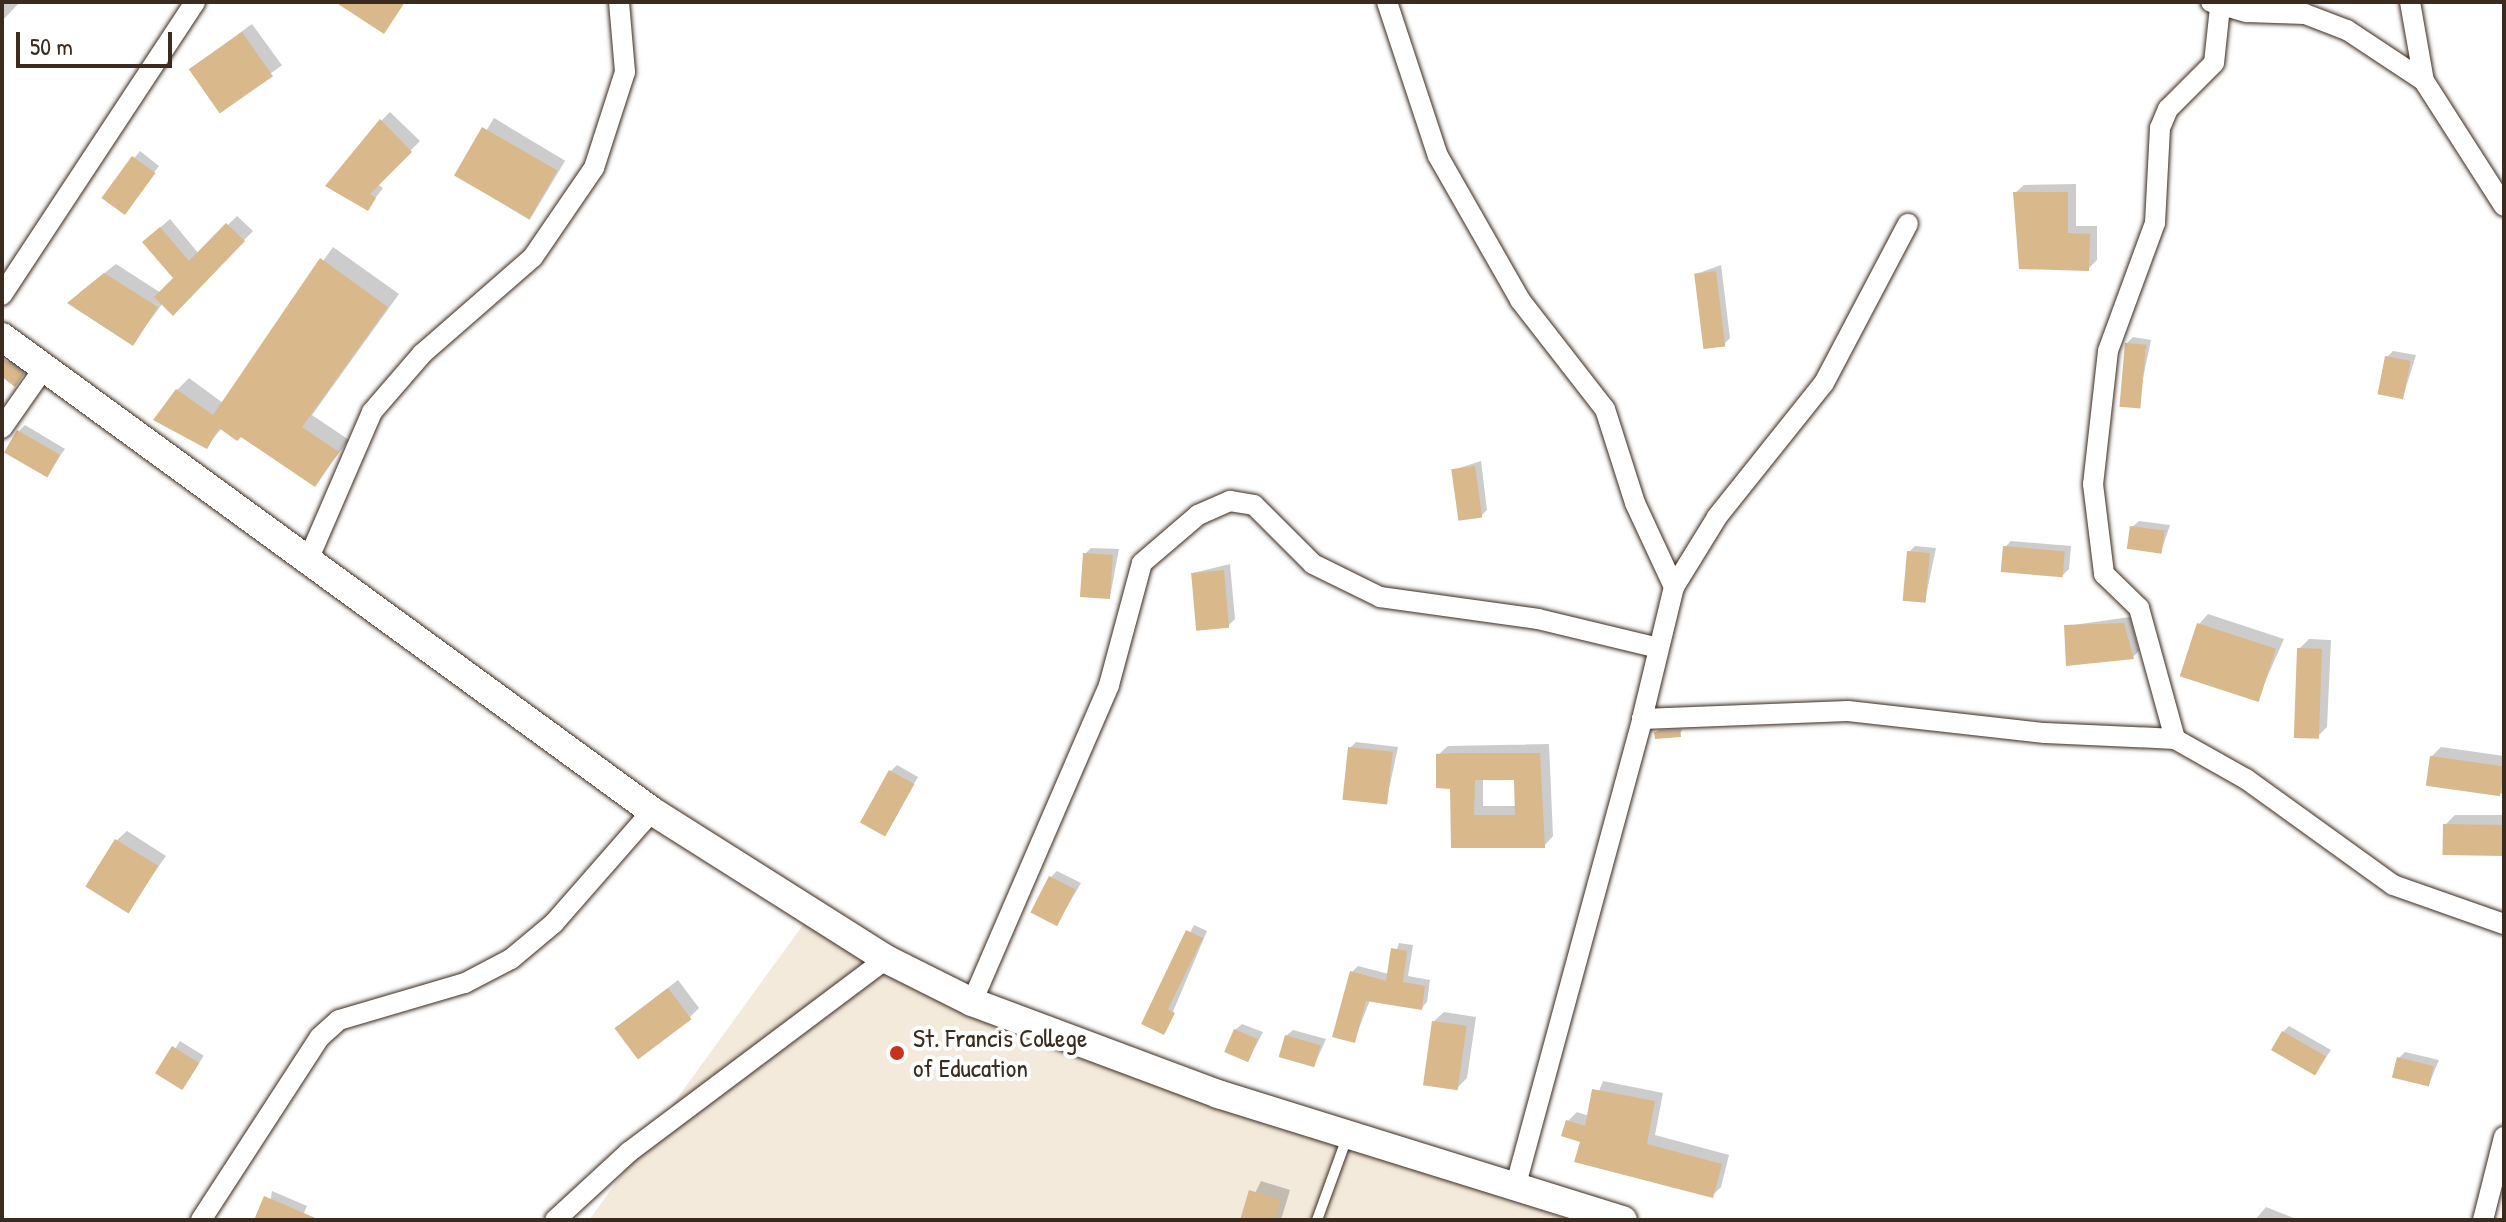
<!DOCTYPE html>
<style>
body{margin:0}
#map{position:relative;width:2506px;height:1222px;overflow:hidden;background:#fff;font-family:"Patrick Hand",sans-serif}
div>[style]{position:absolute}
[style*='--x']{left:calc(var(--x)*1px);top:calc(var(--y)*1px);width:calc(var(--w)*1px);rotate:calc(var(--a)*1deg)}
.built>*{inset:0;background:#f4eadc}
.shadow>*{inset:0;background:#0003;transform-origin:0 0}
.building>*{inset:0;background:#d9b88c;transform-origin:0 0}
.roads{filter:drop-shadow(0 0 2px #3b2a1e) drop-shadow(0 0 2px #3b2a1e)}
.lane>*{height:10px;margin:-5px;padding:0 5px;transform-origin:5px;border-radius:5px;background:#fff}
.street>*{height:20px;margin:-10px;padding:0 10px;transform-origin:10px;border-radius:10px;background:#fff}
.secondary>*{height:28px;margin:-14px;padding:0 14px;transform-origin:14px;border-radius:14px;background:#fff}
.dots>*{width:22px;height:22px;translate:-50% -50%;box-sizing:border-box;border:4px solid #fff;border-radius:50%}
span{translate:-50% -50%;white-space:nowrap;text-align:center;line-height:1.15;-webkit-text-stroke:8px #fff;paint-order:stroke}
.poi-label{font-size:26px;color:#3b2a1e}
.left{translate:0 -50%;text-align:left}
.frame{position:absolute;inset:0;border:4px solid #3b2a1e;pointer-events:none}
.scale{position:absolute;left:16px;top:32px;width:156px;height:36px;box-sizing:border-box;border:4px solid #3b2a1e;border-top:0;padding-left:10px;font-size:24px;line-height:28px;white-space:nowrap;color:#3b2a1e;-webkit-text-stroke:6px #fff;paint-order:stroke}
</style>
<div id="map">
<div class="built">
<i style="clip-path:polygon(805px 922px,1191px 1093px,1570px 1220px,589px 1220px)"></i>
</div>
<div class="shadow">
<i style="clip-path:polygon(2px 2px,20px 2px,2px 21px)"></i>
<i style="left:252px;top:24px;width:51px;height:76px;rotate:54deg"></i>
<i style="clip-path:polygon(390px 112px,420px 141px,377px 184px,383px 188px,367px 209px,381px 121px)"></i>
<i style="left:494px;top:118px;width:83px;height:69px;rotate:31deg"></i>
<i style="clip-path:polygon(140px 151px,159px 166px,129px 205px,103px 197px)"></i>
<i style="clip-path:polygon(2076px 184px,2076px 226px,2097px 226px,2097px 260px,2088px 269px,2015px 193px,2024px 185px)"></i>
<i style="clip-path:polygon(237px 216px,253px 231px,173px 313px,163px 303px,133px 343px,79px 293px,116px 264px,161px 293px,175px 278px,154px 233px,170px 219px,199px 254px)"></i>
<i style="clip-path:polygon(333px 247px,399px 294px,312px 415px,349px 440px,315px 484px,241px 434px,222px 428px,207px 446px,177px 390px,189px 378px,223px 403px)"></i>
<i style="clip-path:polygon(1721px 265px,1730px 338px,1724px 344px,1696px 274px)"></i>
<i style="clip-path:polygon(2133px 337px,2151px 340px,2137px 407px,2127px 343px)"></i>
<i style="clip-path:polygon(2393px 351px,2416px 355px,2403px 397px,2387px 357px)"></i>
<i style="clip-path:polygon(12px 355px,28px 366px,20px 379px,2px 375px)"></i>
<i style="clip-path:polygon(25px 425px,65px 449px,46px 475px,19px 431px)"></i>
<i style="clip-path:polygon(1481px 461px,1487px 510px,1481px 516px,1453px 470px)"></i>
<i style="clip-path:polygon(2139px 521px,2170px 525px,2161px 552px,2132px 527px)"></i>
<i style="clip-path:polygon(2011px 541px,2071px 546px,2069px 569px,2063px 575px,2005px 547px)"></i>
<i style="clip-path:polygon(1915px 546px,1936px 548px,1925px 601px,1909px 552px)"></i>
<i style="clip-path:polygon(1091px 548px,1119px 549px,1110px 597px,1085px 554px)"></i>
<i style="clip-path:polygon(1230px 564px,1235px 619px,1228px 626px,1193px 573px)"></i>
<i style="clip-path:polygon(2208px 614px,2284px 639px,2257px 700px,2199px 624px)"></i>
<i style="clip-path:polygon(2130px 617px,2139px 651px,2133px 657px,2066px 626px)"></i>
<i style="clip-path:polygon(2309px 639px,2331px 640px,2327px 727px,2317px 737px,2299px 649px)"></i>
<i style="clip-path:polygon(1682px 729px,1680px 735px,1656px 732px,1659px 730px)"></i>
<i style="clip-path:polygon(1356px 742px,1398px 747px,1386px 803px,1350px 748px)"></i>
<i style="clip-path:polygon(evenodd,1549px 744px,1553px 836px,1544px 846px,1453px 846px,1452px 787px,1438px 755px,1448px 746px,1549px 744px,1483px 778px,1516px 778px,1517px 806px,1483px 806px,1483px 778px)"></i>
<i style="clip-path:polygon(2441px 747px,2504px 756px,2504px 795px,2431px 757px)"></i>
<i style="clip-path:polygon(897px 765px,918px 777px,885px 833px,891px 771px)"></i>
<i style="clip-path:polygon(2455px 815px,2504px 815px,2504px 854px,2445px 825px)"></i>
<i style="clip-path:polygon(127px 831px,166px 856px,128px 910px,117px 840px)"></i>
<i style="clip-path:polygon(1057px 871px,1081px 883px,1057px 924px,1051px 877px)"></i>
<i style="clip-path:polygon(1194px 925px,1207px 931px,1164px 1033px,1143px 1023px)"></i>
<i style="clip-path:polygon(1399px 943px,1413px 945px,1408px 976px,1430px 980px,1427px 1002px,1421px 1008px,1370px 1000px,1354px 1041px,1352px 972px,1358px 966px,1389px 974px)"></i>
<i style="clip-path:polygon(678px 980px,699px 1008px,689px 1018px,617px 1027px)"></i>
<i style="clip-path:polygon(1444px 1012px,1476px 1017px,1467px 1078px,1457px 1088px,1434px 1021px)"></i>
<i style="clip-path:polygon(1242px 1024px,1263px 1032px,1249px 1059px,1235px 1030px)"></i>
<i style="clip-path:polygon(2289px 1026px,2331px 1050px,2315px 1073px,2283px 1032px)"></i>
<i style="clip-path:polygon(1293px 1030px,1326px 1039px,1315px 1064px,1286px 1036px)"></i>
<i style="left:180px;top:1041px;width:28px;height:39px;rotate:32deg"></i>
<i style="clip-path:polygon(2405px 1052px,2439px 1060px,2429px 1084px,2399px 1058px)"></i>
<i style="clip-path:polygon(1603px 1081px,1663px 1093px,1655px 1135px,1729px 1155px,1721px 1187px,1712px 1196px,1582px 1140px,1568px 1121px,1577px 1112px,1589px 1116px)"></i>
<i style="clip-path:polygon(1261px 1181px,1290px 1190px,1281px 1220px,1242px 1220px)"></i>
<i style="clip-path:polygon(272px 1191px,307px 1206px,301px 1220px,267px 1220px)"></i>
<i style="clip-path:polygon(2266px 1207px,2299px 1220px,2255px 1220px)"></i>
</div>
<div class="building">
<i style="clip-path:polygon(335px 2px,405px 2px,384px 34px)"></i>
<i style="left:242px;top:32px;width:54px;height:65px;rotate:55deg"></i>
<i style="clip-path:polygon(380px 119px,412px 152px,370px 194px,376px 198px,368px 211px,325px 186px)"></i>
<i style="left:482px;top:127px;width:87px;height:56px;rotate:30deg"></i>
<i style="left:132px;top:156px;width:29px;height:52px;rotate:36deg"></i>
<i style="clip-path:polygon(2013px 192px,2068px 192px,2068px 233px,2090px 234px,2089px 271px,2019px 269px)"></i>
<i style="clip-path:polygon(226px 223px,245px 241px,173px 316px,154px 297px,173px 278px,142px 242px,160px 227px,189px 261px)"></i>
<i style="clip-path:polygon(320px 258px,388px 307px,302px 427px,339px 452px,315px 487px,241px 437px,237px 441px,219px 428px,207px 449px,153px 420px,176px 389px,213px 415px)"></i>
<i style="left:1716px;top:271px;width:76px;height:22px;rotate:83deg"></i>
<i style="clip-path:polygon(104px 273px,158px 307px,133px 346px,67px 303px)"></i>
<i style="left:2125px;top:343px;width:21px;height:64px;rotate:5deg"></i>
<i style="left:2385px;top:356px;width:26px;height:39px;rotate:11deg"></i>
<i style="clip-path:polygon(2px 358px,24px 374px,15px 387px,2px 377px)"></i>
<i style="left:17px;top:430px;width:50px;height:26px;rotate:30deg"></i>
<i style="left:1475px;top:466px;width:52px;height:24px;rotate:82deg"></i>
<i style="left:2130px;top:526px;width:35px;height:23px;rotate:8deg"></i>
<i style="left:2003px;top:546px;width:62px;height:26px;rotate:5deg"></i>
<i style="left:1907px;top:551px;width:23px;height:50px;rotate:5deg"></i>
<i style="left:1083px;top:553px;width:30px;height:44px;rotate:4deg"></i>
<i style="left:1224px;top:570px;width:58px;height:33px;rotate:85deg"></i>
<i style="clip-path:polygon(2124px 623px,2134px 659px,2066px 666px,2064px 625px)"></i>
<i style="left:2197px;top:623px;width:83px;height:56px;rotate:18deg"></i>
<i style="left:2297px;top:648px;width:25px;height:90px;rotate:2deg"></i>
<i style="clip-path:polygon(1680px 731px,1681px 737px,1655px 739px,1654px 732px)"></i>
<i style="left:1348px;top:747px;width:45px;height:53px;rotate:6deg"></i>
<i style="clip-path:polygon(evenodd,1456px 753px,1540px 753px,1545px 848px,1451px 848px,1450px 789px,1436px 788px,1436px 754px,1456px 753px,1475px 780px,1514px 780px,1515px 815px,1474px 815px,1475px 780px)"></i>
<i style="left:2430px;top:756px;width:75px;height:30px;rotate:8deg"></i>
<i style="left:889px;top:770px;width:29px;height:60px;rotate:29deg"></i>
<i style="left:2443px;top:824px;width:61px;height:31px;rotate:1deg"></i>
<i style="left:115px;top:839px;width:51px;height:56px;rotate:32deg"></i>
<i style="left:1049px;top:876px;width:30px;height:41px;rotate:27deg"></i>
<i style="clip-path:polygon(1186px 930px,1203px 938px,1168px 1009px,1175px 1013px,1164px 1035px,1141px 1024px)"></i>
<i style="clip-path:polygon(1391px 948px,1407px 951px,1403px 982px,1425px 986px,1422px 1010px,1366px 1001px,1355px 1043px,1332px 1037px,1350px 971px,1386px 981px)"></i>
<i style="left:668px;top:988px;width:39px;height:67px;rotate:53deg"></i>
<i style="left:1432px;top:1021px;width:35px;height:65px;rotate:8deg"></i>
<i style="left:1234px;top:1029px;width:26px;height:25px;rotate:23deg"></i>
<i style="left:2282px;top:1031px;width:51px;height:22px;rotate:30deg"></i>
<i style="left:1285px;top:1035px;width:37px;height:23px;rotate:16deg"></i>
<i style="left:172px;top:1046px;width:32px;height:32px;rotate:32deg"></i>
<i style="left:2397px;top:1057px;width:38px;height:21px;rotate:14deg"></i>
<i style="clip-path:polygon(1592px 1089px,1655px 1101px,1647px 1144px,1722px 1164px,1713px 1198px,1574px 1162px,1580px 1142px,1561px 1136px,1566px 1120px,1585px 1126px)"></i>
<i style="clip-path:polygon(1249px 1190px,1281px 1200px,1275px 1220px,1240px 1220px)"></i>
<i style="clip-path:polygon(264px 1196px,320px 1220px,254px 1220px)"></i>
</div>
<div class="roads">
<div class="lane">
<i style="--x:1317;--y:1220;--w:90;--a:-70"></i>
</div>
<div class="street">
<i style="--x:1387;--y:2;--w:162;--a:71.7"></i>
<i style="--x:1438;--y:156;--w:166;--a:60.3"></i>
<i style="--x:1520;--y:300;--w:138;--a:52.1"></i>
<i style="--x:1605;--y:409;--w:99;--a:72.3"></i>
<i style="--x:1635;--y:503;--w:93;--a:65.1"></i>
<i style="--x:2211;--y:2;--w:37;--a:16"></i>
<i style="--x:2247;--y:12;--w:58;--a:2"></i>
<i style="--x:2305;--y:14;--w:45;--a:20.9"></i>
<i style="--x:2347;--y:30;--w:92;--a:33.5"></i>
<i style="--x:2424;--y:81;--w:148;--a:57.4"></i>
<i style="--x:2410;--y:2;--w:80;--a:80"></i>
<i style="--x:2220;--y:7;--w:56;--a:96.1"></i>
<i style="--x:2214;--y:63;--w:65;--a:135"></i>
<i style="--x:2168;--y:109;--w:21;--a:113"></i>
<i style="--x:2160;--y:128;--w:95;--a:93"></i>
<i style="--x:2155;--y:223;--w:136;--a:110.2"></i>
<i style="--x:2108;--y:351;--w:134;--a:96.4"></i>
<i style="--x:2093;--y:484;--w:91;--a:83"></i>
<i style="--x:2104;--y:574;--w:49;--a:44.2"></i>
<i style="--x:2139;--y:608;--w:136;--a:74.6"></i>
<i style="--x:2175;--y:739;--w:81;--a:29.4"></i>
<i style="--x:2246;--y:779;--w:181;--a:35.8"></i>
<i style="--x:2393;--y:885;--w:118;--a:19.4"></i>
<i style="--x:2;--y:295;--w:351;--a:-56.6"></i>
<i style="--x:2;--y:428;--w:73;--a:-55"></i>
<i style="--x:308;--y:560;--w:161;--a:-66.6"></i>
<i style="--x:372;--y:412;--w:77;--a:-49.2"></i>
<i style="--x:422;--y:354;--w:147;--a:-41.1"></i>
<i style="--x:533;--y:257;--w:108;--a:-55.6"></i>
<i style="--x:594;--y:168;--w:101;--a:-72.1"></i>
<i style="--x:625;--y:72;--w:70;--a:-94.9"></i>
<i style="--x:1642;--y:719;--w:136;--a:-76.4"></i>
<i style="--x:1674;--y:587;--w:82;--a:-58.4"></i>
<i style="--x:1717;--y:517;--w:171;--a:-51.4"></i>
<i style="--x:1824;--y:383;--w:180;--a:-62.2"></i>
<i style="--x:972;--y:1002;--w:345;--a:-66.6"></i>
<i style="--x:1109;--y:685;--w:126;--a:-74.9"></i>
<i style="--x:1142;--y:563;--w:74;--a:-40.6"></i>
<i style="--x:1198;--y:515;--w:35;--a:-24"></i>
<i style="--x:1230;--y:501;--w:24;--a:9"></i>
<i style="--x:1254;--y:505;--w:83;--a:45"></i>
<i style="--x:1313;--y:564;--w:75;--a:26.2"></i>
<i style="--x:1380;--y:597;--w:160;--a:7.9"></i>
<i style="--x:1538;--y:619;--w:124;--a:13.5"></i>
<i style="--x:1515;--y:1188;--w:486;--a:-74.8"></i>
<i style="--x:1642;--y:719;--w:206;--a:-2.2"></i>
<i style="--x:1848;--y:711;--w:198;--a:6.4"></i>
<i style="--x:2045;--y:733;--w:130;--a:2.6"></i>
<i style="--x:201;--y:1220;--w:218;--a:-57"></i>
<i style="--x:320;--y:1037;--w:25;--a:-42"></i>
<i style="--x:339;--y:1020;--w:131;--a:-16.4"></i>
<i style="--x:465;--y:983;--w:52;--a:-27.6"></i>
<i style="--x:511;--y:959;--w:56;--a:-39.9"></i>
<i style="--x:554;--y:923;--w:149;--a:-48.8"></i>
<i style="--x:555;--y:1220;--w:100;--a:-42.6"></i>
<i style="--x:629;--y:1152;--w:321;--a:-36.9"></i>
<i style="--x:2483;--y:1220;--w:86;--a:-75.8"></i>
</div>
<div class="secondary">
<i style="--x:2;--y:337;--w:804;--a:36.1"></i>
<i style="--x:652;--y:811;--w:277;--a:32.3"></i>
<i style="--x:886;--y:959;--w:96;--a:26.6"></i>
<i style="--x:972;--y:1002;--w:263;--a:20.5"></i>
<i style="--x:1218;--y:1094;--w:424;--a:17.3"></i>
</div>
</div>
<div class="dots">
<i style="left:897px;top:1053px;background:#c8321e"></i>
</div>
<div class="poi-label">
<span class="left" style="left:913px;top:1053px">St. Francis College<br>of Education</span>
</div>
<div class="frame"></div>
<div class="scale">50 m</div>
</div>
